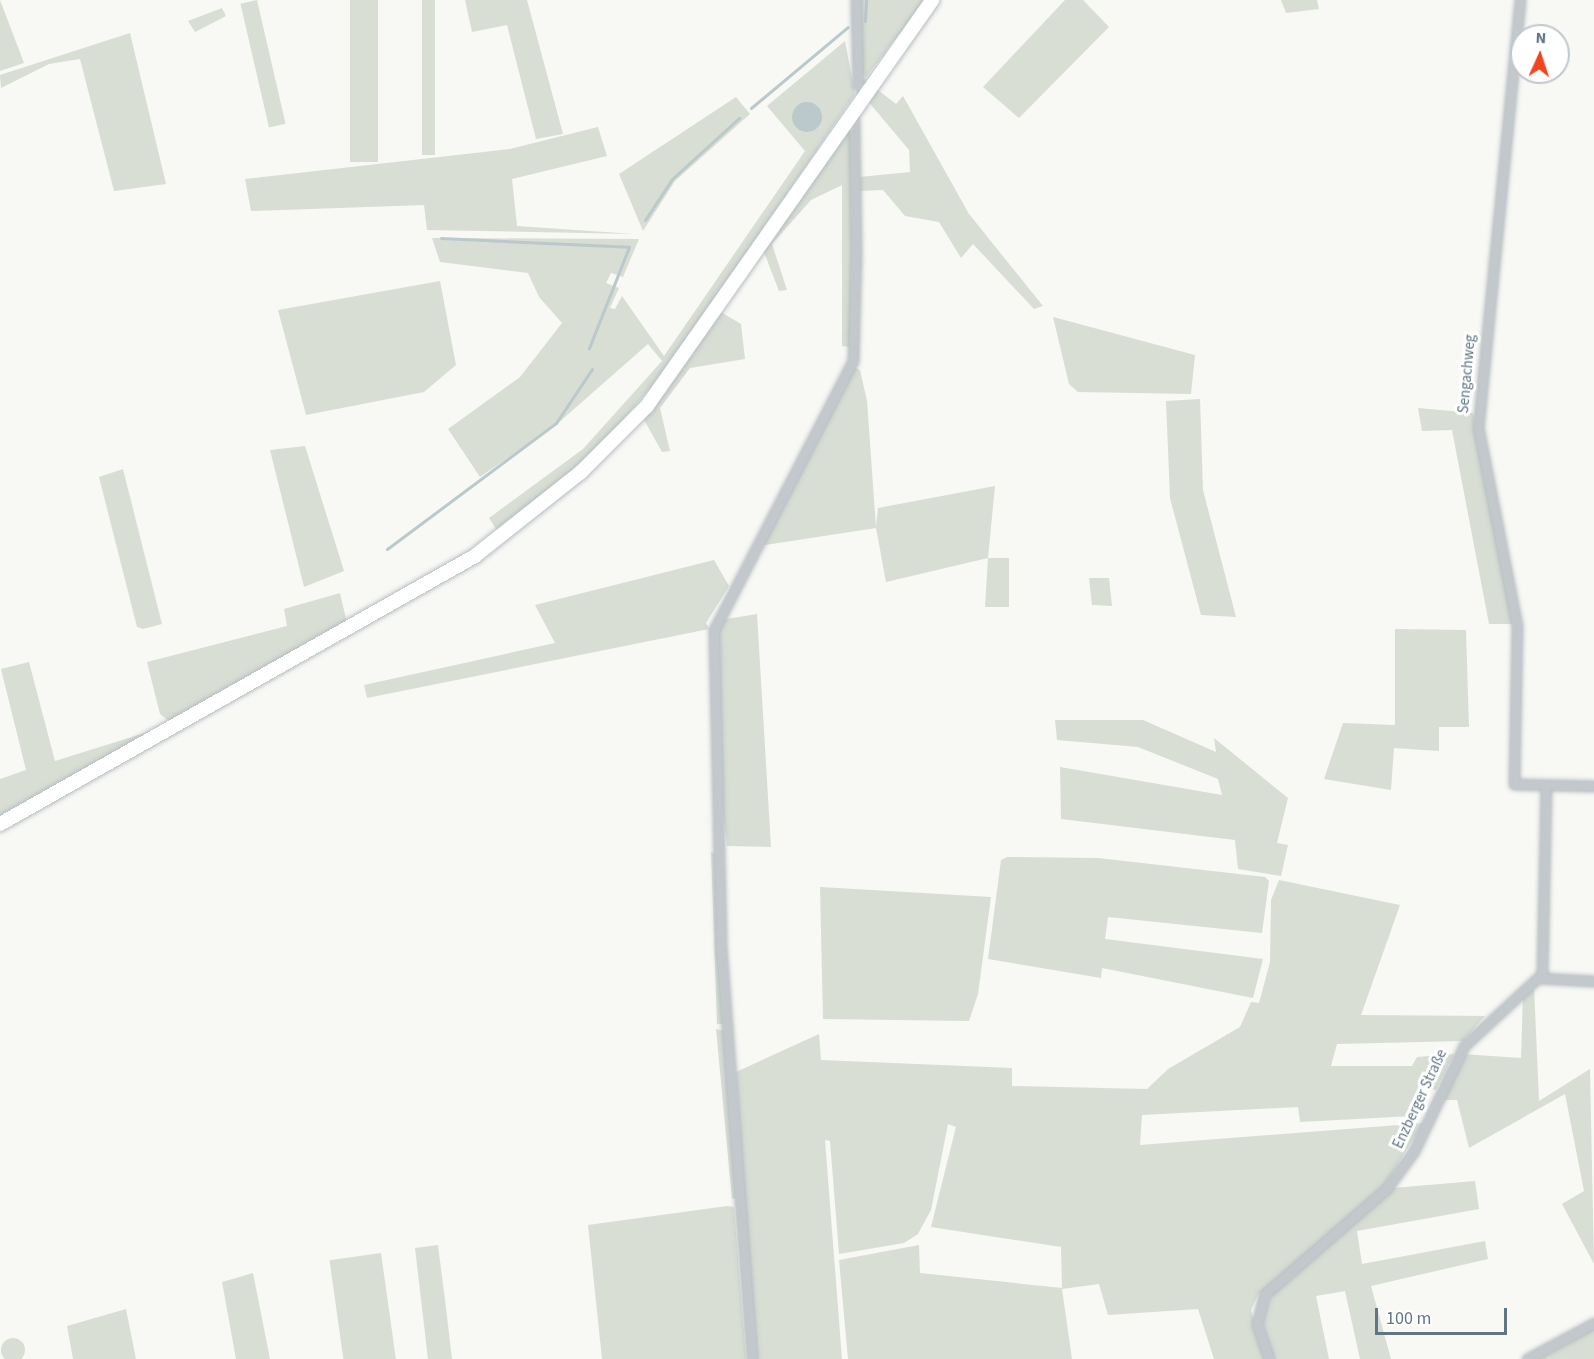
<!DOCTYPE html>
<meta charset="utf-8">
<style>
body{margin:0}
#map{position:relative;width:1594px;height:1359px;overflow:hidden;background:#f8f8f5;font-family:"Source Sans 3",sans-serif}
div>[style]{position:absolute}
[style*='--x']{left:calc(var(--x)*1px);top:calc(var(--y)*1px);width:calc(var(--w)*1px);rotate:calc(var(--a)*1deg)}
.green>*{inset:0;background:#d8ded4;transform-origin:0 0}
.round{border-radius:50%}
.water>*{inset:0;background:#bbc8cc}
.stream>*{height:3px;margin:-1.5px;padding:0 1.5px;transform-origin:1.5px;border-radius:1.5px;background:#bbc8cc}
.roads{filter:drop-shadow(0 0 2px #b5bcc1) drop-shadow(0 0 2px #b5bcc1)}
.minor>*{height:9px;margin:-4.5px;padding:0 4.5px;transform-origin:4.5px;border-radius:4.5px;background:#c3c8cc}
.secondary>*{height:14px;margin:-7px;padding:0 7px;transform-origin:7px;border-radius:7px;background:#fff}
span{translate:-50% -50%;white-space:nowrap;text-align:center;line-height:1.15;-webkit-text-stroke:6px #fff;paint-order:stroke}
.street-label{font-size:15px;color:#617583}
.north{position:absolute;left:1510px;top:24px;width:60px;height:60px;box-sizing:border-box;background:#fff;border:2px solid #c0c8cd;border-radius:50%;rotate:3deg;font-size:16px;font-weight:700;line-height:24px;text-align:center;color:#617583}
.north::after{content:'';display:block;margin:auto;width:21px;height:27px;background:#f1461c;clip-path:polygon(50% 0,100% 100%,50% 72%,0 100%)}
.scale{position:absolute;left:1375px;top:1308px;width:132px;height:27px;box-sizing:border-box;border:3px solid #617583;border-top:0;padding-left:8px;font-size:18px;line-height:21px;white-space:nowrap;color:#617583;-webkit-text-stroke:4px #fff;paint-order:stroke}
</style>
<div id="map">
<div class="green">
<i style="clip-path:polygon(0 0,24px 63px,0 71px)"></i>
<i style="left:257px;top:0;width:127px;height:17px;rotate:77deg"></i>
<i style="left:350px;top:0;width:28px;height:162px"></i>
<i style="left:422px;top:0;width:13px;height:155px"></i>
<i style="clip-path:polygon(465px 0,527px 0,563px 134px,536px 139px,507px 25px,472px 32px)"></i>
<i style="clip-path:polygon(860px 0,925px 0,866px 77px,861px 73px)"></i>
<i style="clip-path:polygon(1065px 0,1083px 0,1109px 27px,1019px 118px,983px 87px)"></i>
<i style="clip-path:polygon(1281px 0,1317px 0,1319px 9px,1286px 13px)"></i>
<i style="clip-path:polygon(222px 8px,226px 16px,195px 32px,188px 21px)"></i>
<i style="clip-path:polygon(130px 33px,166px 184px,114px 191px,80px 59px,49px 64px,1px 88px,0 75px)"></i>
<i style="clip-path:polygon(845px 41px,855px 94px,669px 366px,597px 450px,498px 532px,489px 518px,583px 449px,662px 361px,648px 344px,557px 424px,480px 477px,448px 429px,520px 377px,562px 323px,539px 297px,528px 273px,440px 262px,432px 238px,639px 239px,623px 277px,611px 273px,606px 283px,619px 288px,610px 308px,615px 309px,622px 296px,664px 356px,805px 151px,767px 106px)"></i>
<i style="clip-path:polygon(874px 87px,896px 104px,903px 96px,969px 214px,1043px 306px,1034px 309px,973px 244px,961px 258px,939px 222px,905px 216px,883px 190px,859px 191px,859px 177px,910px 172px,909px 150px,867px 100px)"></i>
<i style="clip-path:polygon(736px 97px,750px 114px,675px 181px,643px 231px,619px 174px)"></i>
<i style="clip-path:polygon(853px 124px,851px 347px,842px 346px,842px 185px,811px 200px,772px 244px,787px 290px,779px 291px,762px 247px)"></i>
<i style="clip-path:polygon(598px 127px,607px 156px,512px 179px,517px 226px,634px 234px,427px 230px,424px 205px,251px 211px,245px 179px,510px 149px)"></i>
<i style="clip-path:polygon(440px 281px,456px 365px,424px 392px,306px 415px,278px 310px)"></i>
<i style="clip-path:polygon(719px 311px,741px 324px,745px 359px,690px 368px,660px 408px,670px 451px,662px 452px,643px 418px)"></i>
<i style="clip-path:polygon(1053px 317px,1195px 355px,1191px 394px,1078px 392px,1069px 384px)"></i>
<i style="clip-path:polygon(854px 367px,860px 370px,867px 401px,876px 527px,878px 508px,995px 486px,988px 558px,1009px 558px,1009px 607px,985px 607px,988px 558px,886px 582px,876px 528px,759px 546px)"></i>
<i style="clip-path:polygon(1200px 399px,1203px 490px,1236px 617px,1201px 615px,1170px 498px,1166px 401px)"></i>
<i style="clip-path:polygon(1418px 408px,1473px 413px,1513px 624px,1489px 624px,1452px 430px,1422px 431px)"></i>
<i style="clip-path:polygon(305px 446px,344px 571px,304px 587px,270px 450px)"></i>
<i style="clip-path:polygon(123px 469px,162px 624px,143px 629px,137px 627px,99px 477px)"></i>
<i style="clip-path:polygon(714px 560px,729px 586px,706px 623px,709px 629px,367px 698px,364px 685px,555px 643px,535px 605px)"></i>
<i style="clip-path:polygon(1089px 578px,1109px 578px,1112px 606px,1092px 605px)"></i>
<i style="clip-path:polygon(340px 593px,347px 623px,169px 721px,160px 714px,147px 662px,287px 626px,284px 609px)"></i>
<i style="clip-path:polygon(757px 614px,771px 847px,727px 846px,720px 785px,719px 629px,720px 620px)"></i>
<i style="clip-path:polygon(1395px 629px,1466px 630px,1469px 727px,1439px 727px,1439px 751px,1394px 748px,1391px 790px,1324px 779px,1343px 723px,1395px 725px)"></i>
<i style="clip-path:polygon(29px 662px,55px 761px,154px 730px,0 818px,0 779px,26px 770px,1px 669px)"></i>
<i style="clip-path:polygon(1055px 720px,1143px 720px,1216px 752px,1214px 738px,1288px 798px,1277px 843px,1288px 845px,1281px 876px,1238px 869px,1235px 840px,1061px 819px,1060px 767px,1222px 795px,1218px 779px,1138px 747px,1057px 740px)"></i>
<i style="clip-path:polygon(711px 852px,718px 855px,723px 1024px,717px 1024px)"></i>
<i style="clip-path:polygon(1007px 857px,1098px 858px,1265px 877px,1269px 881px,1262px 933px,1108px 917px,1105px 939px,1263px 959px,1253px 998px,1102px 968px,1101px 978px,988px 959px,1001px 860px)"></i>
<i style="clip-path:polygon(1279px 880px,1400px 905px,1361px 1015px,1485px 1016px,1463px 1041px,1337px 1044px,1331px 1066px,1412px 1066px,1417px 1057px,1454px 1054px,1436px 1090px,1425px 1088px,1412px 1116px,1300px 1122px,1298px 1107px,1142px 1115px,1140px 1145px,1424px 1123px,1379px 1193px,1258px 1295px,1251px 1310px,1265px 1359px,1214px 1359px,1198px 1309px,1108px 1315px,1099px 1284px,1062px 1289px,1072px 1359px,848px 1359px,839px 1260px,919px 1245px,920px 1273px,1062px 1288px,1061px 1247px,931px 1227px,956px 1127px,948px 1124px,931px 1210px,918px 1234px,904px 1243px,839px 1254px,830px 1141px,825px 1140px,842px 1359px,755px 1359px,736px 1072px,819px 1034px,821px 1060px,1012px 1068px,1012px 1086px,1147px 1089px,1168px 1069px,1240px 1027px,1251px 1002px,1259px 1003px,1270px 962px,1271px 900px)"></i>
<i style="clip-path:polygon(820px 887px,991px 897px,978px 994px,969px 1021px,823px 1019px)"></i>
<i style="clip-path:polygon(1534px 986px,1539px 1101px,1590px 1069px,1594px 1264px,1562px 1204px,1584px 1191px,1565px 1094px,1469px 1148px,1457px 1100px,1442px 1100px,1462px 1054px,1521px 1058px,1523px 994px)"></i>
<i style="clip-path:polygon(716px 1029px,724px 1031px,738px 1198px,732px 1199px)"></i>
<i style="clip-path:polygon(1475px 1181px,1479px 1209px,1357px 1231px,1362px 1264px,1485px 1241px,1488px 1259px,1371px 1286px,1391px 1359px,1360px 1359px,1345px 1291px,1316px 1296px,1329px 1359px,1272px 1359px,1261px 1315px,1276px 1288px,1393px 1188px)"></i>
<i style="clip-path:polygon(727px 1206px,734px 1207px,746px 1359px,602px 1359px,588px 1225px)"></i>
<i style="clip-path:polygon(438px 1245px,446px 1308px,452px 1359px,428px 1359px,415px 1248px)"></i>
<i style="left:381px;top:1253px;width:107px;height:52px;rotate:82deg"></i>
<i style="clip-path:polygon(253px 1273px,270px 1359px,236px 1359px,222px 1282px)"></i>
<i style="clip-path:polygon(126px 1309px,136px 1359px,73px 1359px,67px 1326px)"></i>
<i style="clip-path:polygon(1594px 1327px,1594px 1359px,1533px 1359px,1571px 1340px)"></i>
<i class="round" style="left:1px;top:1338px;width:24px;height:24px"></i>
</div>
<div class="water">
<i class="round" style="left:792px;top:102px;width:30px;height:30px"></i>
</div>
<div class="stream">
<i style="--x:865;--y:21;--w:21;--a:-87"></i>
<i style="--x:751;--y:108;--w:126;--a:-39.9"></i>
<i style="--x:645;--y:220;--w:49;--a:-56.6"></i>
<i style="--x:672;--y:179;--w:91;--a:-42.3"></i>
<i style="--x:441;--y:238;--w:188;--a:2.7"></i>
<i style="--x:629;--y:247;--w:109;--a:111.6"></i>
<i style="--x:387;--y:549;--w:211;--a:-36.7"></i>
<i style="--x:556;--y:423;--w:65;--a:-56.3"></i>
</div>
<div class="roads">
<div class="minor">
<i style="--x:856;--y:0;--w:85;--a:88.7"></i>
<i style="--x:858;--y:85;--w:10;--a:37"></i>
<i style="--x:1520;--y:0;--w:429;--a:95.6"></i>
<i style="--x:1478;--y:427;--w:203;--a:78.9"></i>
<i style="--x:1517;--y:626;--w:158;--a:91.1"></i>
<i style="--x:1514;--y:784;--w:80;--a:1.4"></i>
<i style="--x:1539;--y:978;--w:55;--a:3.1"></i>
<i style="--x:752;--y:1359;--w:416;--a:-94.3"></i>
<i style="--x:721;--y:944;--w:314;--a:-91.3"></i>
<i style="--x:714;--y:630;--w:303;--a:-62.7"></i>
<i style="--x:853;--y:361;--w:110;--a:-88.4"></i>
<i style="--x:856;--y:251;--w:131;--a:-90.9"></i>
<i style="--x:854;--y:120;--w:7;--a:-124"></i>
<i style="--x:1269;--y:1359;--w:37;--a:-109"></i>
<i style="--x:1257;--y:1324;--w:30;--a:-76"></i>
<i style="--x:1264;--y:1295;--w:163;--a:-41"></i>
<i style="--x:1387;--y:1188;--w:46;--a:-53.9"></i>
<i style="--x:1414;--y:1151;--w:116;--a:-64.5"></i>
<i style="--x:1464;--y:1046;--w:106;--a:-42.7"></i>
<i style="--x:1542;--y:974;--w:188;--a:-88.8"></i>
<i style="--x:1527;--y:1359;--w:76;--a:-28.2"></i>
</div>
<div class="secondary">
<i style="--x:0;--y:824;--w:545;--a:-29.43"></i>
<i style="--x:475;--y:556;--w:135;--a:-38.4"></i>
<i style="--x:581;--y:472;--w:93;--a:-45"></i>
<i style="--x:647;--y:406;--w:496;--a:-54.9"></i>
</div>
</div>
<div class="street-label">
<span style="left:1467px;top:374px;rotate:-85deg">Sengachweg</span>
<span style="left:1420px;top:1099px;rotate:-65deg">Enzberger Straße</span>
</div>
<div class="north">N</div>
<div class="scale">100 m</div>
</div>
